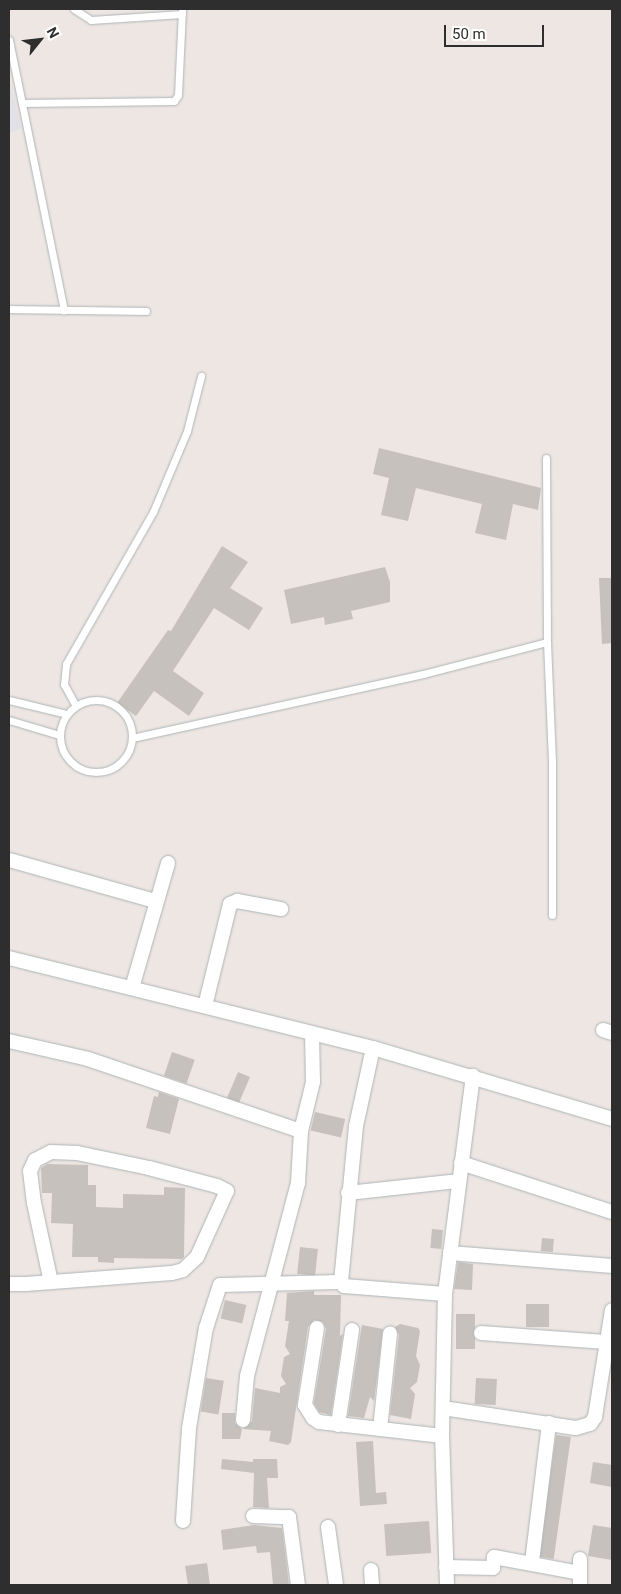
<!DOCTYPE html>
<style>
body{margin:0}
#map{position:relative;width:621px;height:1594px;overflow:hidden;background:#ede6e2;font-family:Roboto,sans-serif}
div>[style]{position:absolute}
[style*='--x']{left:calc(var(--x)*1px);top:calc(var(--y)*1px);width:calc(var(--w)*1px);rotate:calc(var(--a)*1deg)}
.industrial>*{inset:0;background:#e1e1e7}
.building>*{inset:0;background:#c6c1bd;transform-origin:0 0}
.roads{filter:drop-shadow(0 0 1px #aeb3b8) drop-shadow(0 0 1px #aeb3b8)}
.lane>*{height:7px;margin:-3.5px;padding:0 3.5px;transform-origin:3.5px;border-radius:3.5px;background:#fff}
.lane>.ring{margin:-3.5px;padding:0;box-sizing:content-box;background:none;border:7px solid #fff;border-radius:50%}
.street>*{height:14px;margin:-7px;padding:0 7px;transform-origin:7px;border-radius:7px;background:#fff}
span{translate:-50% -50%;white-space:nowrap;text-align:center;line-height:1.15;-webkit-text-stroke:5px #fff;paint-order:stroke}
.frame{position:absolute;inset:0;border:10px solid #2e2e2e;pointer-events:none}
.north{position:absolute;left:15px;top:15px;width:50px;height:50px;-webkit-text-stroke:4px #fff;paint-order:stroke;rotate:61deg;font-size:14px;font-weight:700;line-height:20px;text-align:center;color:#2e2e2e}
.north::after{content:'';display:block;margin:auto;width:18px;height:22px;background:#2e2e2e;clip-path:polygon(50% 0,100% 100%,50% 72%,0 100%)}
.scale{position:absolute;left:444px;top:25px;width:100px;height:22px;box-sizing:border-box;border:2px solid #2e2e2e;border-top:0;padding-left:6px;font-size:15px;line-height:18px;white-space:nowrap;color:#2e2e2e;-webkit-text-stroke:4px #fff;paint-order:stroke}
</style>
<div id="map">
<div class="industrial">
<i style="clip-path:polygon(9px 78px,21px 128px,9px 133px)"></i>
</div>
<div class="building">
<i style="clip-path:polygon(379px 448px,541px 488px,538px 510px,513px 504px,506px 540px,475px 533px,482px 504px,416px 488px,408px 521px,381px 515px,389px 478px,373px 474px)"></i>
<i style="clip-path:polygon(222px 546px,248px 562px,230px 588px,263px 608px,249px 630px,214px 608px,173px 671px,204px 693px,189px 716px,154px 691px,136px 716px,117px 703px,168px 630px,171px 631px)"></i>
<i style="clip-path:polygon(385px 567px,390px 582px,390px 602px,351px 611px,353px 619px,325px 625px,324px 617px,291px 624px,284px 590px)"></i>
<i style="clip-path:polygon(599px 578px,612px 578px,612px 643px,602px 644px)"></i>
<i style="left:172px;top:1052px;width:24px;height:25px;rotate:19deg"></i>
<i style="left:238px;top:1072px;width:13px;height:28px;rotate:23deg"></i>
<i style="clip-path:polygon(159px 1092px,179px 1099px,170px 1134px,146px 1128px,154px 1096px,158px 1097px)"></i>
<i style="left:315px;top:1112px;width:31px;height:19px;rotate:13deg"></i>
<i style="clip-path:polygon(47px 1164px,88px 1165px,88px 1185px,96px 1185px,96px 1207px,123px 1208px,123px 1194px,164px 1195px,164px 1187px,185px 1188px,184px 1257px,182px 1259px,114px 1258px,114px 1263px,98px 1262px,98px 1257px,72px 1257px,73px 1224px,51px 1223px,52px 1193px,42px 1193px,41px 1168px)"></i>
<i style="left:432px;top:1229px;width:11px;height:19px;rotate:5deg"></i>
<i style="left:542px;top:1238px;width:12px;height:13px;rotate:5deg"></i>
<i style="left:300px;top:1247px;width:18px;height:27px;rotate:6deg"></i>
<i style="clip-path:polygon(458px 1262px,473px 1264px,472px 1290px,454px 1289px)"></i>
<i style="clip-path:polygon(314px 1291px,314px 1295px,341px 1295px,340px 1336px,343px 1334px,331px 1415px,319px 1412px,314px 1403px,326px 1329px,323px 1322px,314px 1320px,308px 1327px,291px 1442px,288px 1445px,269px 1441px,271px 1431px,243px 1429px,252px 1421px,255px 1388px,280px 1393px,280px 1387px,286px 1384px,281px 1376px,284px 1357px,290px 1354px,285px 1346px,289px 1321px,285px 1321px,287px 1293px)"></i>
<i style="left:225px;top:1300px;width:22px;height:19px;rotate:13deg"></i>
<i style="left:526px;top:1304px;width:23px;height:23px"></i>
<i style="left:456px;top:1314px;width:19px;height:35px"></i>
<i style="clip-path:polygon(400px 1324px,418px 1328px,420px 1331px,416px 1356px,420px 1365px,417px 1382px,410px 1388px,415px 1394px,411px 1419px,390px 1415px,399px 1335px,395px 1327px)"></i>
<i style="clip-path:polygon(362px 1325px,383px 1329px,374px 1401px,370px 1397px,364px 1418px,348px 1416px)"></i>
<i style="left:206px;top:1378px;width:18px;height:34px;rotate:9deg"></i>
<i style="left:476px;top:1378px;width:21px;height:26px;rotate:3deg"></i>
<i style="clip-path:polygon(222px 1413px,235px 1413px,235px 1423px,242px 1429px,240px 1439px,222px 1439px)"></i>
<i style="left:556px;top:1435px;width:15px;height:123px;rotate:8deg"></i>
<i style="clip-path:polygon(373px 1441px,376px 1493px,386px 1492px,387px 1504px,360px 1506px,356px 1442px)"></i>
<i style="clip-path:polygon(222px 1459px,253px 1462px,253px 1459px,277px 1459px,278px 1478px,267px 1478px,269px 1508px,253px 1507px,254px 1473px,221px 1469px)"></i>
<i style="clip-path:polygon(593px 1462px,612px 1465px,612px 1487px,590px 1483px)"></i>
<i style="left:429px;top:1521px;width:32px;height:45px;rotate:86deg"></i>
<i style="clip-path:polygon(254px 1525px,282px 1528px,289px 1585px,273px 1585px,270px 1552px,257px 1553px,256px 1546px,223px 1550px,221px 1530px)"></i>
<i style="clip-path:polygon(593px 1525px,612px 1528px,612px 1560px,588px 1556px)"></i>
<i style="clip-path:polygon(207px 1563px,210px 1585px,188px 1585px,185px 1566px)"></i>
</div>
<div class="roads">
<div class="lane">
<i style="--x:74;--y:9;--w:20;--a:33"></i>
<i style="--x:91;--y:20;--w:91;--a:-3.8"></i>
<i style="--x:9;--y:40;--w:276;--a:78.5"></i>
<i style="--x:22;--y:103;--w:152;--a:-0.8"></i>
<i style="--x:174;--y:101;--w:7;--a:-56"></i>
<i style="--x:178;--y:95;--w:86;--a:-87.3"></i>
<i style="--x:9;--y:309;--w:137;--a:0.8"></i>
<i style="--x:546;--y:458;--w:184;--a:89.7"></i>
<i style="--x:9;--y:700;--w:60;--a:13.6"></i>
<i class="ring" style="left:60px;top:700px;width:65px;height:65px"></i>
<i style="--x:76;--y:706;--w:25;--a:-119"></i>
<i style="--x:64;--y:684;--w:20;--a:-84"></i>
<i style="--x:66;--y:664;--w:175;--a:-60.2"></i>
<i style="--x:153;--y:512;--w:88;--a:-67.2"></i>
<i style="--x:187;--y:431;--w:57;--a:-75.7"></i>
<i style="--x:9;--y:720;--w:52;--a:16.7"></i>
<i style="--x:132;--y:738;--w:298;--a:-12.4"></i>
<i style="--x:423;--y:674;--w:128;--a:-14.5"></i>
<i style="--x:547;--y:642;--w:118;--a:87.6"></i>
<i style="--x:552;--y:760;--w:155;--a:90"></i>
</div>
<div class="street">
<i style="--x:9;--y:860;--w:152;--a:15.7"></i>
<i style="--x:9;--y:958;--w:375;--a:13.9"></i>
<i style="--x:373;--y:1048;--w:249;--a:16.5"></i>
<i style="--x:132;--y:988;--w:130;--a:-73.9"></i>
<i style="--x:205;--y:1006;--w:105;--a:-76.2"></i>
<i style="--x:230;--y:904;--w:8;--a:-23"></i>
<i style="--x:237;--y:901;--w:45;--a:10.3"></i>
<i style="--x:603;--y:1030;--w:9;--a:18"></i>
<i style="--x:9;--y:1041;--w:81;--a:12.8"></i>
<i style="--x:88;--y:1059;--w:225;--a:18.7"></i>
<i style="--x:373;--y:1048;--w:80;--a:102.3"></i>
<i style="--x:356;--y:1126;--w:157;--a:95.5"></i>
<i style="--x:341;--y:1282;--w:5;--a:53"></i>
<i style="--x:344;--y:1286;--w:101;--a:4.5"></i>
<i style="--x:461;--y:1163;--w:159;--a:18"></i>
<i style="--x:348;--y:1193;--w:112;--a:-6.2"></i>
<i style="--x:450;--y:1253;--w:163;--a:4.6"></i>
<i style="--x:9;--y:1284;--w:17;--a:0"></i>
<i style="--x:26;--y:1284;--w:146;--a:-4.3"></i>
<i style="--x:172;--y:1273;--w:11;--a:-15"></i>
<i style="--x:183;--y:1270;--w:19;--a:-43"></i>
<i style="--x:197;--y:1257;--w:72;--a:-65.6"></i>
<i style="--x:227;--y:1191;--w:11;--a:-153"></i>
<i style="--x:217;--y:1186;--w:70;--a:-165.2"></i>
<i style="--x:149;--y:1168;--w:74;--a:-168.2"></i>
<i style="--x:77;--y:1153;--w:26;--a:-178"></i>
<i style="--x:51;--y:1152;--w:18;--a:153"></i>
<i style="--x:35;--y:1160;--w:12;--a:114"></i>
<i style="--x:30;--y:1171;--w:32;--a:83"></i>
<i style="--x:34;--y:1203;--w:81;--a:77.9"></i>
<i style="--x:317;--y:1328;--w:78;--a:98.9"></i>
<i style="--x:305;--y:1405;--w:15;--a:58"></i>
<i style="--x:313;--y:1418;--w:7;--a:34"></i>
<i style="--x:319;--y:1422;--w:124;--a:6.5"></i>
<i style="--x:481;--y:1333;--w:125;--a:4.1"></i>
<i style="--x:443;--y:1408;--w:134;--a:8.6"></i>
<i style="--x:576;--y:1428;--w:15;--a:-16"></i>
<i style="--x:590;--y:1424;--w:9;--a:-54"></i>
<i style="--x:595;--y:1417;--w:108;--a:-81"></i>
<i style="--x:243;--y:1420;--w:44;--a:-84.8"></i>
<i style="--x:247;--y:1376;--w:200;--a:-75.2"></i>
<i style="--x:298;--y:1183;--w:52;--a:-86.7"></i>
<i style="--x:301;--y:1131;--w:50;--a:-76.2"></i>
<i style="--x:313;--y:1082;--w:48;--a:-91.2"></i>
<i style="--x:338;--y:1425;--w:96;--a:-81.6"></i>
<i style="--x:380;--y:1429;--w:96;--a:-84"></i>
<i style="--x:253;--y:1516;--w:36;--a:2"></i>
<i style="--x:289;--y:1517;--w:69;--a:82.5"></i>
<i style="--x:183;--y:1521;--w:93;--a:-86.3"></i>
<i style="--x:189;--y:1428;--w:101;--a:-80.4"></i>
<i style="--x:206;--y:1328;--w:45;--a:-72"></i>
<i style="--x:220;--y:1285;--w:121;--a:-1.4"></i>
<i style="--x:328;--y:1527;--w:59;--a:82.1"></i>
<i style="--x:580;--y:1559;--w:26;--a:90"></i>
<i style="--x:532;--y:1562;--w:140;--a:-83"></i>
<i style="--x:446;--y:1567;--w:47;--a:1.2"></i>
<i style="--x:493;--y:1568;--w:11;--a:-85"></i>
<i style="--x:494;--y:1557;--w:87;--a:10.5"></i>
<i style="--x:371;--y:1570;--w:15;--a:86"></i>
<i style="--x:447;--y:1585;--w:149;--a:-91.9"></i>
<i style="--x:442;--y:1436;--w:142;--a:-88.8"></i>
<i style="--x:445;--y:1294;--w:220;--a:-82.7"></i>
</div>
</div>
<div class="frame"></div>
<div class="north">N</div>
<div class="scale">50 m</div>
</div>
